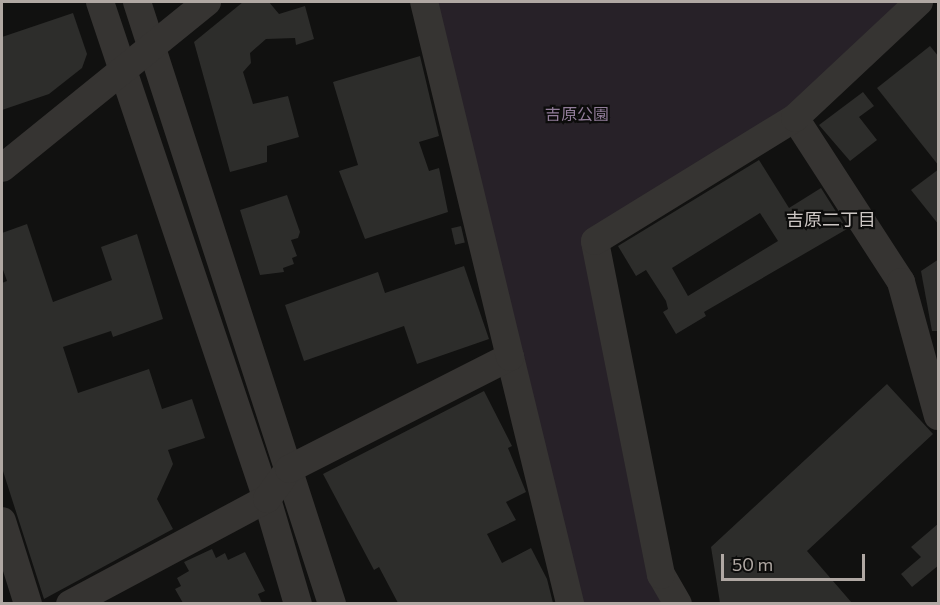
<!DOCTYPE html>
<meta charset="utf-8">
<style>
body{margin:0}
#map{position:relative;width:940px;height:605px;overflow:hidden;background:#111110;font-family:Commissioner,"Noto Sans JP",sans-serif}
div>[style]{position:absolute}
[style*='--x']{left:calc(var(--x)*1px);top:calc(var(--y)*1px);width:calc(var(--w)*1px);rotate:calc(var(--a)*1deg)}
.green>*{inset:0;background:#272128}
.building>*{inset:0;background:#2d2d2b;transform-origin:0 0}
.minor>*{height:28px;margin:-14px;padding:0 14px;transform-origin:14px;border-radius:14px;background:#363432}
span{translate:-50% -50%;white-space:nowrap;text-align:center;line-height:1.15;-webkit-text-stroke:4.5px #0c0c0b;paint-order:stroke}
.park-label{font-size:16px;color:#917c99}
.neighbourhood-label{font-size:18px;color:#cdc7c4}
.frame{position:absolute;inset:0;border:3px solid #b0a8a3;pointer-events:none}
.scale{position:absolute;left:721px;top:554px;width:144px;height:27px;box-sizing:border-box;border:3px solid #b0a8a3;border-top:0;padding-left:8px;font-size:18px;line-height:21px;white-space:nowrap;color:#b0a8a3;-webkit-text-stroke:4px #0c0c0b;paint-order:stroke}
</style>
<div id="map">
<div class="green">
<i style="clip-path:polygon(435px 2px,908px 2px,793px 109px,587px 239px,664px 603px,580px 603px)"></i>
</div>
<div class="building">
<i style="clip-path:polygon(243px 2px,269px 2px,279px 14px,305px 6px,314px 39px,296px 45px,295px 38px,266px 39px,250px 53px,251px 63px,243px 72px,253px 104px,288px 96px,299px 137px,267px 146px,267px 162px,230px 172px,194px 42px)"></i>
<i style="clip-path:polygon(73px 13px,87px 54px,82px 68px,49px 94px,2px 110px,2px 37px)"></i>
<i style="clip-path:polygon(930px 46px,939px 57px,939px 166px,877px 88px)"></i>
<i style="clip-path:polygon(420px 56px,439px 136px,419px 142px,429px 171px,439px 168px,448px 212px,365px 239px,339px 171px,358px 165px,333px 82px)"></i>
<i style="clip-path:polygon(863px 92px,874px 106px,859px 117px,877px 140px,850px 161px,819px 125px)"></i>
<i style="clip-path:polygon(evenodd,759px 160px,789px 208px,821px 188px,847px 229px,704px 312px,706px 316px,676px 334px,663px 312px,668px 309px,666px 301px,646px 270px,636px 276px,618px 246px,759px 160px,760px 213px,778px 241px,688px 296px,672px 268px,760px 213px)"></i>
<i style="clip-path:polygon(939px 169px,939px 225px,911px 190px)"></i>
<i style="clip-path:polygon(287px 195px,300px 232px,298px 238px,291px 240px,297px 256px,292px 258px,294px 264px,283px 268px,284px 272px,260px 275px,240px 210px)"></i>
<i style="clip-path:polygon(27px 224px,53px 302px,112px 280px,101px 247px,137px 234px,163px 319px,113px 337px,111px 331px,63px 347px,78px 393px,149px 369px,162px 409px,192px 399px,205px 438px,168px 450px,173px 464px,157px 499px,173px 529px,44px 599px,2px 468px,2px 283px,7px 281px,2px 267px,2px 233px)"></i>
<i style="left:461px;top:226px;width:17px;height:10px;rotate:77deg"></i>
<i style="clip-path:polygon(939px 259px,939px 331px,932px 331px,921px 271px)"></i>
<i style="clip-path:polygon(464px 266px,489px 339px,417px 364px,404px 326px,304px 361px,285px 305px,378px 272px,385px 293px)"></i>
<i style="clip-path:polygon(887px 384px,933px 434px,807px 551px,852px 603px,720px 603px,711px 547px)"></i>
<i style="clip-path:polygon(484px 391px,512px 446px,508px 448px,526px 492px,506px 502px,516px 520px,487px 534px,502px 563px,531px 548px,547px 579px,553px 603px,398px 603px,379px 567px,374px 570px,323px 474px)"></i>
<i style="clip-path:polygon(939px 523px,939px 565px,912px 587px,901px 574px,921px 557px,911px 547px)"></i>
<i style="clip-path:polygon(212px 549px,216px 558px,225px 553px,228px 560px,245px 552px,265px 591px,258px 594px,262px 603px,183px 603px,175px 589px,181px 586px,177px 578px,189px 571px,184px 562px)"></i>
</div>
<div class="minor">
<i style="--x:100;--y:2;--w:524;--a:71.43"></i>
<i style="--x:267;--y:499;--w:109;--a:73.6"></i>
<i style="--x:137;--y:2;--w:633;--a:72.05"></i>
<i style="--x:795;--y:118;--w:195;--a:57.1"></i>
<i style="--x:901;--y:282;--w:139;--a:74.6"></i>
<i style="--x:2;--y:168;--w:264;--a:-39"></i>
<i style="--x:510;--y:357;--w:254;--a:76.3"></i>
<i style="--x:2;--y:521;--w:87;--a:72.6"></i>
<i style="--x:70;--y:604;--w:223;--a:-28.1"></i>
<i style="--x:267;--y:499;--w:37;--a:-54"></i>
<i style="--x:289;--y:469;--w:248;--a:-26.9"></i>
<i style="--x:510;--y:357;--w:365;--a:-103.6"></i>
<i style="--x:678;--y:604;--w:34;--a:-120"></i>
<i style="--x:661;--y:575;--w:340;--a:-101.2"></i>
<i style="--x:595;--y:241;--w:235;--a:-31.6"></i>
<i style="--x:795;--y:118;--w:170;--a:-43.1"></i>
</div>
<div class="park-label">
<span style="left:577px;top:114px">吉原公園</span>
</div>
<div class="neighbourhood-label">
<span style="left:831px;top:219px">吉原二丁目</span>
</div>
<div class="frame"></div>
<div class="scale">50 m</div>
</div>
